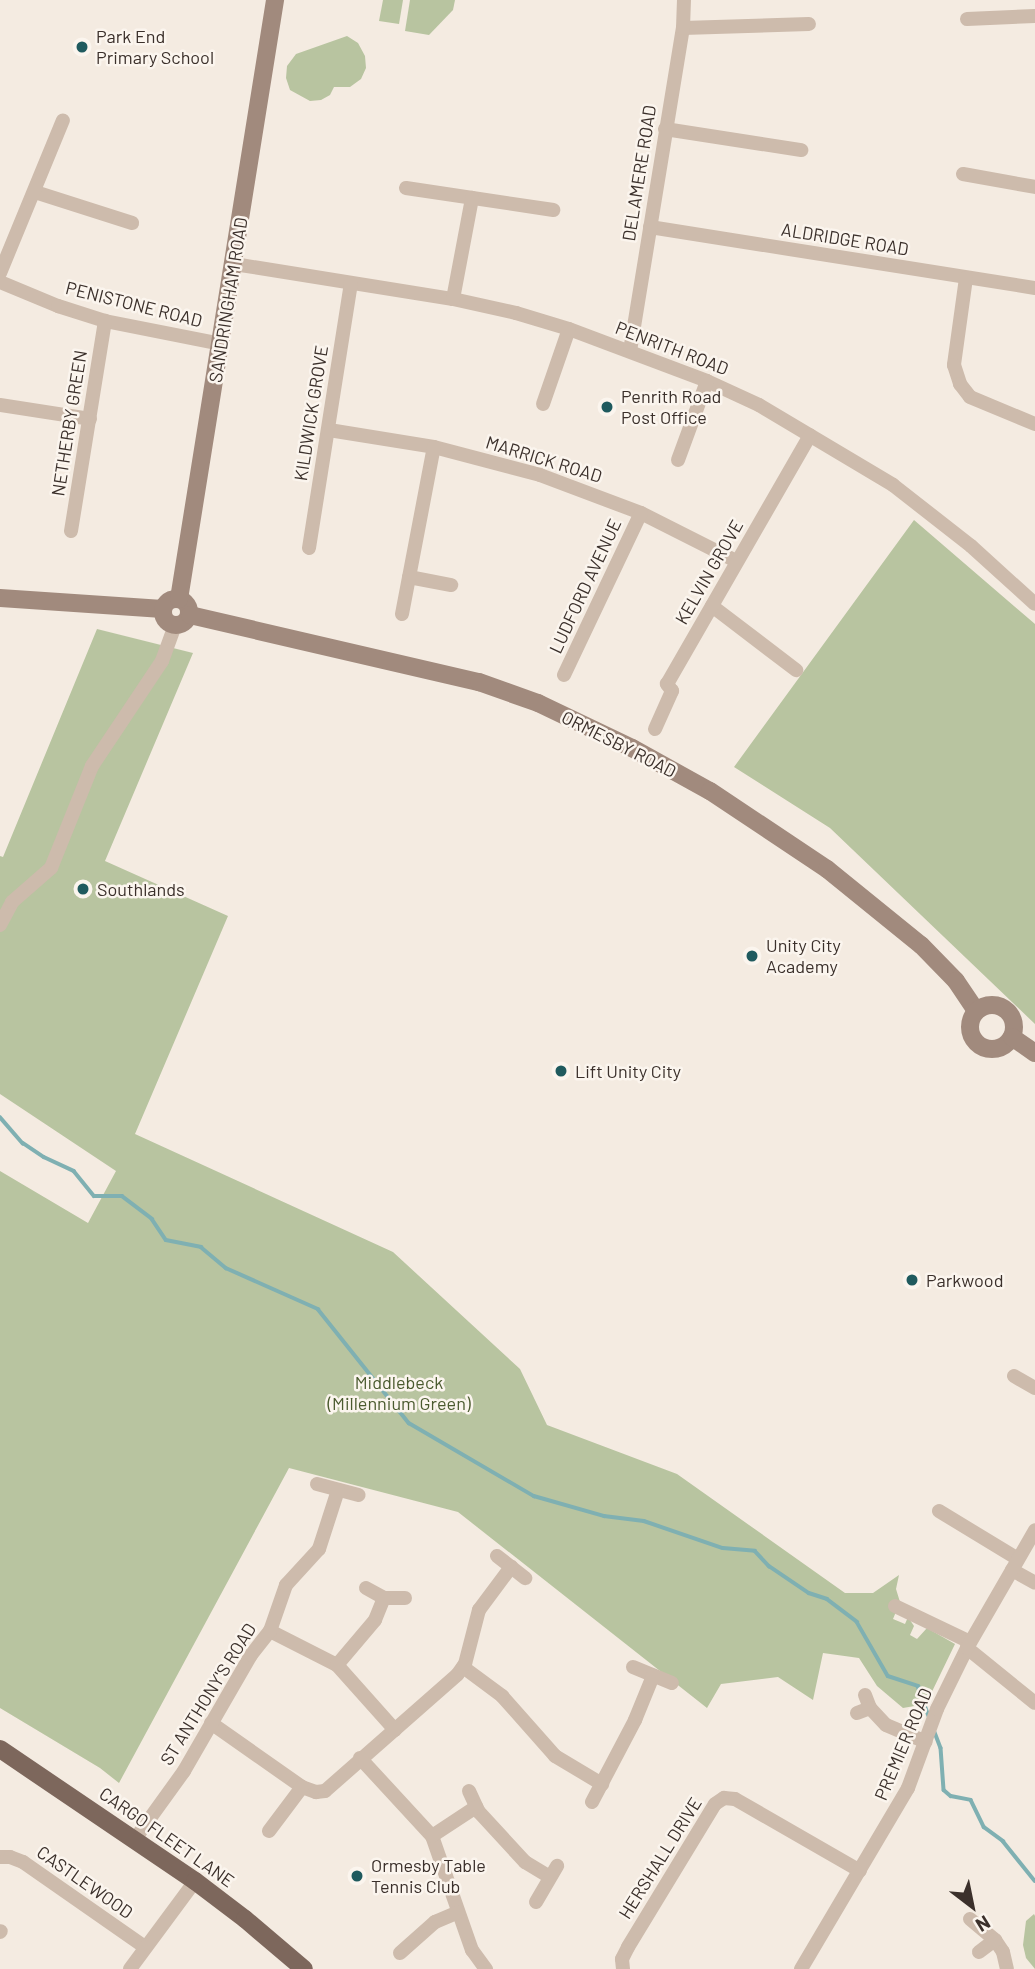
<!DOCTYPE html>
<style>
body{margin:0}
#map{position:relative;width:1035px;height:1969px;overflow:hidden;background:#f4ebe1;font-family:Barlow,sans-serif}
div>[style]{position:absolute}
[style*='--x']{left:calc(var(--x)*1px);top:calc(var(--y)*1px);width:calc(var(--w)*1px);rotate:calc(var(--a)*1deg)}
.green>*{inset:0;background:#b8c4a0}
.stream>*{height:3.5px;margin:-1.75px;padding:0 1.75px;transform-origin:1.75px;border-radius:1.75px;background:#7fb0b2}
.street>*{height:14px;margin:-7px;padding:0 7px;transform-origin:7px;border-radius:7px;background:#cdbbac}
.secondary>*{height:18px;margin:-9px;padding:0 9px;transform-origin:9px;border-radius:9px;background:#a18a7d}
.secondary>.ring{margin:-9px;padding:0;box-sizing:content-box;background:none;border:18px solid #a18a7d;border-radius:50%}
.primary>*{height:18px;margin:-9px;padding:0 9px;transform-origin:9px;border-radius:9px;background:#7d675c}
.dots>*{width:19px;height:19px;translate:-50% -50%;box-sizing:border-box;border:4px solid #fbf5ee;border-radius:50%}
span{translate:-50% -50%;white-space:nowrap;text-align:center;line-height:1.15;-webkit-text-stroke:5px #fbf5ee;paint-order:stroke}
.poi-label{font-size:18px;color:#3b302b}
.left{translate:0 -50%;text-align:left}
.street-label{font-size:18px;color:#3b302b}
.park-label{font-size:18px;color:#4a5a2e}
.north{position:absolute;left:937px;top:1871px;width:70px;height:70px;-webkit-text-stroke:5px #fbf5ee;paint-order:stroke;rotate:148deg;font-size:19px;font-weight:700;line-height:28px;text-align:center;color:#3b302b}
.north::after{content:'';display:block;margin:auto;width:24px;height:32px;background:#3b302b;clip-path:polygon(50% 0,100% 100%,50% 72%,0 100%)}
</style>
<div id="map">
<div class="green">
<i style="clip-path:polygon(383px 0,403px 0,399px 24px,379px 21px)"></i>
<i style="clip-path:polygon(410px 0,455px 0,453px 10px,429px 35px,405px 31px)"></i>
<i style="clip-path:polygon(347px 36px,358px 43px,365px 56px,366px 68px,361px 79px,350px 87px,334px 87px,330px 95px,321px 100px,310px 101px,290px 90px,286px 78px,287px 66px,296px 54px)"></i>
<i style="clip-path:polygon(914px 520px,1035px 624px,1035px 1024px,830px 828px,734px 767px)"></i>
<i style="clip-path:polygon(97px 629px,193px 653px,105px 861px,228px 916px,135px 1134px,393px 1252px,520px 1369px,547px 1425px,677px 1474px,845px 1593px,873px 1593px,899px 1575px,896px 1589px,900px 1602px,893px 1619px,905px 1624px,908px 1617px,914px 1626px,910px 1635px,917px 1639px,927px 1628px,955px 1644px,926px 1704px,903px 1708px,877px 1686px,859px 1658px,823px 1653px,813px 1700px,778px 1677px,721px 1684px,707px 1708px,458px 1512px,289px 1468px,119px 1783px,100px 1768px,0 1708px,0 1171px,88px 1223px,116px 1171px,0 1094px,0 856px,3px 857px)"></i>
<i style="clip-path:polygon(1034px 1914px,1035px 1916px,1035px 1969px,1026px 1958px,1023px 1945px,1026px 1921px)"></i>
</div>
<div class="stream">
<i style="--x:0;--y:1117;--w:35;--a:49"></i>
<i style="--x:23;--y:1143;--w:25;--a:34"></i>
<i style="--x:44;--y:1157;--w:33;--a:25"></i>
<i style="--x:74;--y:1171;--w:32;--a:51"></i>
<i style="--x:94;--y:1196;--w:28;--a:0"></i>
<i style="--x:122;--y:1196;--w:38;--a:37"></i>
<i style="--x:152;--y:1219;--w:25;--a:56"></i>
<i style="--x:166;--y:1240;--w:36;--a:11"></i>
<i style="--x:201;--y:1247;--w:33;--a:40"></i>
<i style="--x:226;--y:1268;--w:101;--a:24"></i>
<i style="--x:318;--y:1309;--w:146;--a:51.4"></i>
<i style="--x:409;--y:1423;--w:145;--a:30.3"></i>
<i style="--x:534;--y:1496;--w:73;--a:15.9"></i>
<i style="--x:604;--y:1516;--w:40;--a:7.1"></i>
<i style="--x:644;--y:1521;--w:83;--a:18.9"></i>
<i style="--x:723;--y:1548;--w:32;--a:5"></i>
<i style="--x:755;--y:1551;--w:21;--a:47"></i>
<i style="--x:769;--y:1566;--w:48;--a:34"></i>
<i style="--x:809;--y:1593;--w:19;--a:18"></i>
<i style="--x:827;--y:1599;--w:38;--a:37"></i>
<i style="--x:857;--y:1622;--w:62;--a:60.1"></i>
<i style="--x:888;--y:1676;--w:32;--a:18"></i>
<i style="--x:918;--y:1686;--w:32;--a:70"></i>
<i style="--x:934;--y:1730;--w:19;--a:69"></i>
<i style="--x:941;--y:1748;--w:42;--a:85.9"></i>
<i style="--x:944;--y:1790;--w:9;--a:41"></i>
<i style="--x:951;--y:1796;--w:20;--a:11"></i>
<i style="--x:971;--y:1800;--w:30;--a:64"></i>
<i style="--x:984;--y:1827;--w:24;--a:36"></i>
<i style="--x:1003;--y:1841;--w:51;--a:51.3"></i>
</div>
<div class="street">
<i style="--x:967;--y:19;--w:68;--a:-2.5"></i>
<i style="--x:683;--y:28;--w:126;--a:-1.8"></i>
<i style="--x:665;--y:129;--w:138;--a:8.8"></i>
<i style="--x:963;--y:174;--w:73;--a:10.2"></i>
<i style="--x:406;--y:188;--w:149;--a:8.5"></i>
<i style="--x:35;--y:192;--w:102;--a:17.7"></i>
<i style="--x:650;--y:227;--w:390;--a:9"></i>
<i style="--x:234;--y:264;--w:222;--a:9.1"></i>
<i style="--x:453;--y:299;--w:65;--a:12.5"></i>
<i style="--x:516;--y:313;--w:55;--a:16.8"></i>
<i style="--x:569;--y:329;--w:147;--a:20.6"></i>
<i style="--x:707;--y:381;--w:57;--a:24.8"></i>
<i style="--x:759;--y:405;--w:156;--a:30.8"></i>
<i style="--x:893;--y:485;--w:99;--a:38"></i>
<i style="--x:971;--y:546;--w:86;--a:42.2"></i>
<i style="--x:0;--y:273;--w:165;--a:-67.6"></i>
<i style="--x:966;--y:278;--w:88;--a:97.9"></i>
<i style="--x:954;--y:365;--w:20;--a:72"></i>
<i style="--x:960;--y:384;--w:16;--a:52"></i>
<i style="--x:970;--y:397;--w:70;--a:22.6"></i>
<i style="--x:0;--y:282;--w:63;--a:22.5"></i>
<i style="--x:58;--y:306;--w:49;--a:17.7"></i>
<i style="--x:105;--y:321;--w:118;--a:11.2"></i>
<i style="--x:453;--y:299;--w:103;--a:-79.3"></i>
<i style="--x:630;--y:351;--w:327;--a:-80.7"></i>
<i style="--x:683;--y:28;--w:28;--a:-88"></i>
<i style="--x:543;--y:404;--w:79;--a:-70.9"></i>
<i style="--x:0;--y:405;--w:91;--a:8.8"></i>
<i style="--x:329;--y:430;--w:106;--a:9.2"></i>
<i style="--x:434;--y:447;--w:110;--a:14.8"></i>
<i style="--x:540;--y:475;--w:108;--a:20.6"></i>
<i style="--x:641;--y:513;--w:106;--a:26.8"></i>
<i style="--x:678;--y:460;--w:84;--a:-69.8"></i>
<i style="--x:71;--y:531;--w:213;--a:-80.8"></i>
<i style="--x:309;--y:548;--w:268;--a:-81"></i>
<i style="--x:409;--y:577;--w:43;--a:10.8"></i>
<i style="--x:712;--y:606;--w:106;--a:37.3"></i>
<i style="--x:402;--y:614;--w:170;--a:-79.2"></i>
<i style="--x:564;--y:675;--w:179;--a:-64.6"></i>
<i style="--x:655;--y:729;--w:42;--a:-65.9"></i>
<i style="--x:672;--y:691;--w:9;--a:-126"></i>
<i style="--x:667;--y:684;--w:287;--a:-60.1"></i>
<i style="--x:0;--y:925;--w:26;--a:-62"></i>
<i style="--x:12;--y:902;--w:52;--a:-41.1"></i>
<i style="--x:51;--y:868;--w:110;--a:-68.1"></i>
<i style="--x:92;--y:766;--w:126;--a:-56.3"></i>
<i style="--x:162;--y:661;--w:37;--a:-70"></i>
<i style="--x:1014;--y:1376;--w:24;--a:30"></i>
<i style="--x:317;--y:1484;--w:43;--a:14.7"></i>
<i style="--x:939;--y:1511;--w:92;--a:31.3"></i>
<i style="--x:497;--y:1556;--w:36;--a:38"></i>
<i style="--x:1012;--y:1570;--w:26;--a:29"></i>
<i style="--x:366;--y:1588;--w:21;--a:29"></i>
<i style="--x:384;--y:1598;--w:21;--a:0"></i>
<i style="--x:895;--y:1606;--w:83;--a:25.6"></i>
<i style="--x:270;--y:1631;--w:75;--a:26.9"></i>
<i style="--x:337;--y:1665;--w:87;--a:48.3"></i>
<i style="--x:967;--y:1648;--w:87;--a:39"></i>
<i style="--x:337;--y:1665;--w:59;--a:-49.8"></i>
<i style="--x:375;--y:1620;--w:24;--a:-68"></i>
<i style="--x:463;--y:1667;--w:49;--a:36.6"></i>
<i style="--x:502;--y:1696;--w:80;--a:48.5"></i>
<i style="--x:555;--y:1756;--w:55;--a:30.8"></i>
<i style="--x:633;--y:1667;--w:42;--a:22.3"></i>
<i style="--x:865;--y:1695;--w:14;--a:69"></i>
<i style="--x:870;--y:1708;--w:23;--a:47"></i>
<i style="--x:886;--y:1725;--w:43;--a:23"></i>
<i style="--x:857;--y:1713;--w:14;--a:-21"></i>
<i style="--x:211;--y:1723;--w:111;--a:35.1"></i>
<i style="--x:302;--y:1787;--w:15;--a:20"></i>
<i style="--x:316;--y:1792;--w:9;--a:-6"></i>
<i style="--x:325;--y:1791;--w:176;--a:-41.3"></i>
<i style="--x:457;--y:1675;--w:14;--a:-54"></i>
<i style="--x:465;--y:1664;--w:56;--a:-75.5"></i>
<i style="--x:479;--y:1610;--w:54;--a:-53.3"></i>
<i style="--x:360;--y:1758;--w:106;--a:47.3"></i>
<i style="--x:432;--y:1836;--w:121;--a:70.7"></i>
<i style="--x:472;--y:1950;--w:24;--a:54"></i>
<i style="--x:469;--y:1791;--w:23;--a:65"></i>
<i style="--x:479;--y:1812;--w:68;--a:47.4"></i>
<i style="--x:525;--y:1862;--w:29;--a:31"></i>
<i style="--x:592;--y:1802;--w:93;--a:-62.3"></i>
<i style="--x:635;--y:1720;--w:48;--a:-67.8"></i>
<i style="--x:269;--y:1831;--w:55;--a:-53.1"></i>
<i style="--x:432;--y:1836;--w:53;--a:-33.4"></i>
<i style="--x:135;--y:1839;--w:84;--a:-54.2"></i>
<i style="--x:184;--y:1771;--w:134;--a:-60"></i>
<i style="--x:251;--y:1655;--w:31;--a:-52"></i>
<i style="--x:270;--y:1631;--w:49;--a:-70.8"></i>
<i style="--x:286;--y:1585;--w:49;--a:-47.5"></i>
<i style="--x:319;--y:1549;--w:62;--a:-72.1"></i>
<i style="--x:0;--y:1857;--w:10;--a:0"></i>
<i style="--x:10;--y:1857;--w:14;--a:21"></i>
<i style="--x:23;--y:1862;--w:149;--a:34.9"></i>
<i style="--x:536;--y:1902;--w:42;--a:-59.7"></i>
<i style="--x:970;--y:1919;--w:33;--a:40"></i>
<i style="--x:995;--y:1940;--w:14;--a:56"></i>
<i style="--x:1003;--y:1952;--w:17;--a:77"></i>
<i style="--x:0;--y:1932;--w:1;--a:-45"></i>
<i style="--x:979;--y:1952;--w:20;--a:-37"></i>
<i style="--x:400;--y:1953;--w:47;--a:-41.5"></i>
<i style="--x:435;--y:1922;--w:25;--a:-23"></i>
<i style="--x:130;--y:1969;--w:109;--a:-53.5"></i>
<i style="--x:623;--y:1969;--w:10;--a:-96"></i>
<i style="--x:622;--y:1959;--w:13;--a:-63"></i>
<i style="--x:628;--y:1947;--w:167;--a:-58.7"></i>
<i style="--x:715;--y:1804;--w:11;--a:-34"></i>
<i style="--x:724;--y:1798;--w:11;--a:5"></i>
<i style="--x:735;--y:1799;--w:144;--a:29.9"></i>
<i style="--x:801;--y:1969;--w:210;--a:-59.4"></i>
<i style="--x:908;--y:1788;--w:84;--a:-69.8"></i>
<i style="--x:937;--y:1709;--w:68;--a:-63.8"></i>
<i style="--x:967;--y:1648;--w:136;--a:-60"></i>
</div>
<div class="secondary">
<i style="--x:0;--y:598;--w:163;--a:3.9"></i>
<i class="ring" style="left:163px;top:599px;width:8px;height:8px"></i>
<i style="--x:179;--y:599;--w:607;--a:-80.89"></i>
<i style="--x:190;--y:615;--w:297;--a:13.1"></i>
<i style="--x:479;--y:682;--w:63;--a:19.6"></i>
<i style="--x:538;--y:703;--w:104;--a:25.6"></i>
<i style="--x:632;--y:748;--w:89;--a:28.9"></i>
<i style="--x:710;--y:791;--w:141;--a:33.7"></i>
<i style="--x:827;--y:869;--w:121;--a:39"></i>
<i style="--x:921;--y:945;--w:50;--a:45.8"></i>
<i style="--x:956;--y:981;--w:36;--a:56"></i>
<i class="ring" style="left:970px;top:1005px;width:26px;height:26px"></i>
<i style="--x:1012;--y:1037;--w:28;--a:35"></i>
</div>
<div class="primary">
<i style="--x:0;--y:1749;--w:235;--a:34.1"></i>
<i style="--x:195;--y:1881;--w:63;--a:37.2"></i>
<i style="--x:245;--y:1919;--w:77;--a:40.3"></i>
</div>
<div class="dots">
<i style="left:82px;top:47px;background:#1f5a5e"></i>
<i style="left:607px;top:407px;background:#1f5a5e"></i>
<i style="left:83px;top:889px;background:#1f5a5e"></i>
<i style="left:752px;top:956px;background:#1f5a5e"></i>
<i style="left:561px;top:1071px;background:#1f5a5e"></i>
<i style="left:912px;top:1280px;background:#1f5a5e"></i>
<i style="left:357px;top:1876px;background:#1f5a5e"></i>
</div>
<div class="poi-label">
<span class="left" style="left:96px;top:47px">Park End<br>Primary School</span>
<span class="left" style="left:621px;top:407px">Penrith Road<br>Post Office</span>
<span class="left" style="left:97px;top:889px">Southlands</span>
<span class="left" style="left:766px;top:956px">Unity City<br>Academy</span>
<span class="left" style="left:575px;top:1071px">Lift Unity City</span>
<span class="left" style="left:926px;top:1280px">Parkwood</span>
<span class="left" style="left:371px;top:1876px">Ormesby Table<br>Tennis Club</span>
</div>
<div class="street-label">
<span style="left:639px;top:173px;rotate:-81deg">DELAMERE ROAD</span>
<span style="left:845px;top:239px;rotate:9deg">ALDRIDGE ROAD</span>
<span style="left:228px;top:300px;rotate:-81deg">SANDRINGHAM ROAD</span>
<span style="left:134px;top:304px;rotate:14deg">PENISTONE ROAD</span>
<span style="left:672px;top:348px;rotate:21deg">PENRITH ROAD</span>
<span style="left:311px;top:413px;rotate:-81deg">KILDWICK GROVE</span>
<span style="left:69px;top:423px;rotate:-81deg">NETHERBY GREEN</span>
<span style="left:544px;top:459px;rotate:17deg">MARRICK ROAD</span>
<span style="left:709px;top:572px;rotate:-60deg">KELVIN GROVE</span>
<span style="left:585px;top:586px;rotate:-65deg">LUDFORD AVENUE</span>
<span style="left:619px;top:744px;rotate:27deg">ORMESBY ROAD</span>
<span style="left:208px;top:1694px;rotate:-58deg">ST ANTHONY'S ROAD</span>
<span style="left:903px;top:1744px;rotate:-67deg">PREMIER ROAD</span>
<span style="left:167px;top:1837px;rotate:35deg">CARGO FLEET LANE</span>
<span style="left:660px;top:1858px;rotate:-58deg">HERSHALL DRIVE</span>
<span style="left:85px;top:1882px;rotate:35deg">CASTLEWOOD</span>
</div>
<div class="park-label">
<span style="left:399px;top:1393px">Middlebeck<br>(Millennium Green)</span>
</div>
<div class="north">N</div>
</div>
